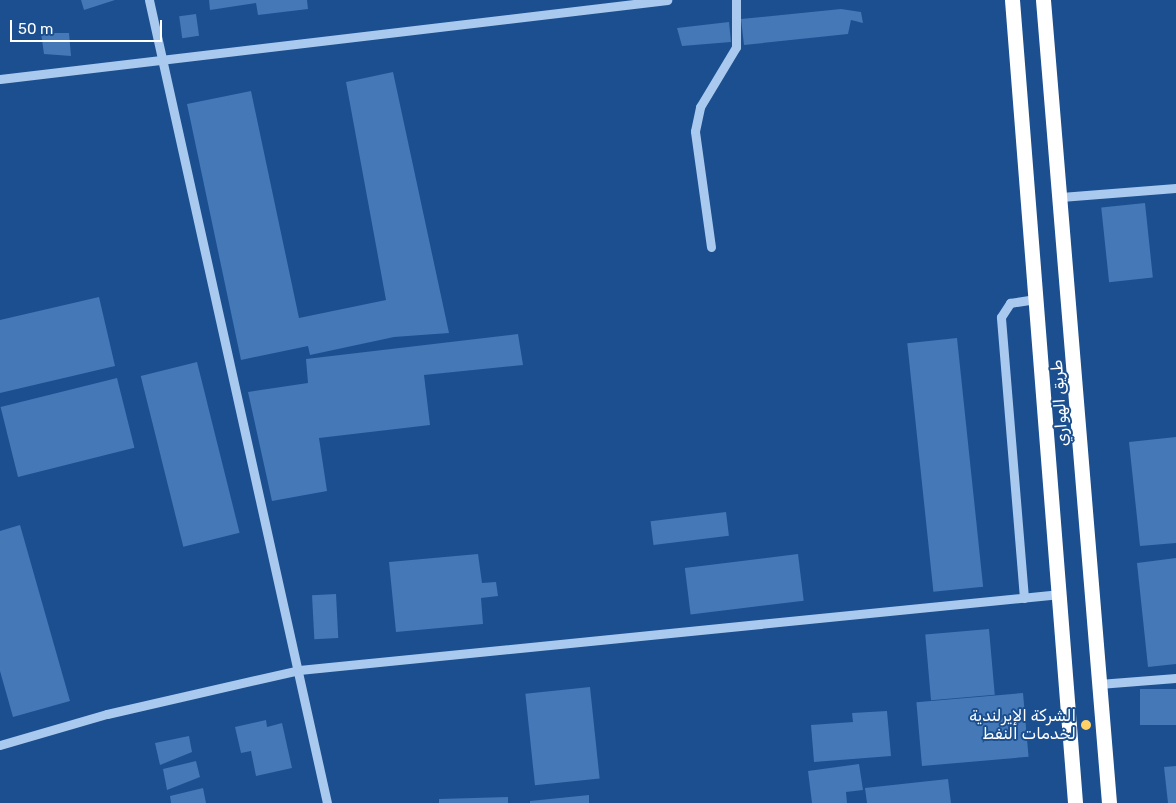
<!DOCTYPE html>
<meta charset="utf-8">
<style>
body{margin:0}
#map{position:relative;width:1176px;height:803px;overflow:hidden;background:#1b4f8f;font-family:Rubik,"Noto Naskh Arabic",sans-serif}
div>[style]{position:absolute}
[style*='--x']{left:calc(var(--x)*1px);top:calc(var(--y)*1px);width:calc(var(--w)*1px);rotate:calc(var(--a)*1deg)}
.building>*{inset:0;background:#4478b7;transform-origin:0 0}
.minor>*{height:9px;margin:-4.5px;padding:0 4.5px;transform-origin:4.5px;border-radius:4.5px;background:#a9c9ee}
.highway>*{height:15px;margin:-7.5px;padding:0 7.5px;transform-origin:7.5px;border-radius:7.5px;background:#fff}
.dots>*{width:14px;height:14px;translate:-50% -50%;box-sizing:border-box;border:2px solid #1b4f8f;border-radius:50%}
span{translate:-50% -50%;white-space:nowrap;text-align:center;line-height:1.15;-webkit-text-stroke:4px #1b4f8f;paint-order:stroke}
.street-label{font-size:16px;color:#fff}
.poi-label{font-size:16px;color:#fff}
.right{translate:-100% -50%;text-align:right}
.scale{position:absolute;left:10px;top:20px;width:152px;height:22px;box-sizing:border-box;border:2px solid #fff;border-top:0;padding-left:6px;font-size:15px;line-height:18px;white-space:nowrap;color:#fff;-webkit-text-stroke:4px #1b4f8f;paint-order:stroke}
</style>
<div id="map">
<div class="building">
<i style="clip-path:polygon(81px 0,115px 0,84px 10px)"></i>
<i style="clip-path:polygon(209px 0,307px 0,308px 9px,258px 15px,256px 3px,210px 10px)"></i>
<i style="clip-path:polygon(841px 9px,861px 12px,863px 23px,851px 20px,848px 34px,744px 45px,741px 19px)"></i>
<i style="left:196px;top:14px;width:22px;height:17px;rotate:82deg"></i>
<i style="clip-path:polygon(729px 22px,731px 42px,682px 46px,677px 28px)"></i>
<i style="clip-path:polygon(41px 33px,69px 33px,71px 56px,44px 54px)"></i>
<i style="clip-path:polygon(393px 72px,449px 333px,394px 337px,310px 355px,308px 346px,241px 360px,187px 104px,251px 91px,299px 318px,386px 300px,346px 82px)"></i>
<i style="left:1145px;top:203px;width:75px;height:44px;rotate:84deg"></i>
<i style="clip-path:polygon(99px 297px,115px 366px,0 393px,0 320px)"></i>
<i style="clip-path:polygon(518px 334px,523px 365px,424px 375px,430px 425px,319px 438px,327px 491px,272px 501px,248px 392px,308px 383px,306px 359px)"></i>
<i style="left:957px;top:338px;width:250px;height:50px;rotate:84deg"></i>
<i style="left:197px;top:362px;width:176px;height:58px;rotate:76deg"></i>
<i style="left:117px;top:378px;width:72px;height:120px;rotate:76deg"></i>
<i style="clip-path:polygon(1176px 437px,1176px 543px,1140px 546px,1129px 442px)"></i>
<i style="left:726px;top:512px;width:24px;height:76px;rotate:83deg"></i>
<i style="clip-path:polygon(20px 525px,70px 701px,13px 717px,0 671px,0 531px)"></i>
<i style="clip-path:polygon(478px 554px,482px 583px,496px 582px,498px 596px,481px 598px,483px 624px,396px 632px,389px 562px)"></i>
<i style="left:798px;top:554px;width:47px;height:114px;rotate:83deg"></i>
<i style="clip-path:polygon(1176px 558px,1176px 664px,1148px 667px,1137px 563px)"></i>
<i style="left:336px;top:594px;width:44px;height:24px;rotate:87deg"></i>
<i style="left:989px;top:629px;width:66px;height:64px;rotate:85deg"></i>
<i style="left:590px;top:687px;width:92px;height:65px;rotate:84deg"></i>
<i style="left:1176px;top:689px;width:36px;height:36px;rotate:90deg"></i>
<i style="left:1023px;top:693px;width:64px;height:107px;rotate:85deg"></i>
<i style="clip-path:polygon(887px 711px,891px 756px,814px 762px,811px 725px,853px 722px,852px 713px)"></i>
<i style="clip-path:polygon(266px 720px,267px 727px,282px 723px,292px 768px,256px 776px,251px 751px,241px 753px,235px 727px)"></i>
<i style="clip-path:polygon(189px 736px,192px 752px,160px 765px,155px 743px)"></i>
<i style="clip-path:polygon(196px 761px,200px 777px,167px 790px,163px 769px)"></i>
<i style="clip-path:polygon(859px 764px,863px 790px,846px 792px,847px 803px,812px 803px,808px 771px)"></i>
<i style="clip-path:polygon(1176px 766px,1176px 803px,1168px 803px,1164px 767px)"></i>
<i style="clip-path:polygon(948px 779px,951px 803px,867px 803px,865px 788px)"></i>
<i style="clip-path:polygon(203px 788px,206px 803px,171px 803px,170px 796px)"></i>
<i style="clip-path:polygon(589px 795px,589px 803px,530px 803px,530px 801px)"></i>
<i style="clip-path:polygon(508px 797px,508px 803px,439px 803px,439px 799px)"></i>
</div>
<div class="minor">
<i style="--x:149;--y:0;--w:822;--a:77.5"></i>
<i style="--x:0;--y:79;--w:672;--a:-6.75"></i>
<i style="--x:1061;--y:197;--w:115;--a:-4.5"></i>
<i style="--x:711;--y:247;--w:117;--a:-97.9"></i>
<i style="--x:695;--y:131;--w:25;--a:-78"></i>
<i style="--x:700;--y:107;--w:70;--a:-59"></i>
<i style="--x:736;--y:47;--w:47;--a:-90"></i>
<i style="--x:1024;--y:598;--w:282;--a:-94.7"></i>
<i style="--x:1001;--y:317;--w:17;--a:-57"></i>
<i style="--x:1010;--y:303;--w:26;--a:-9"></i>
<i style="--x:1099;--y:684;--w:77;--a:-4.5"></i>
<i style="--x:0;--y:745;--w:111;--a:-16.2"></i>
<i style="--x:107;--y:714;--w:197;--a:-12.9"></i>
<i style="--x:299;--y:670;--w:765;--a:-5.7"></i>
</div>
<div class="highway">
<i style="--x:1012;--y:0;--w:805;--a:85.51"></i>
<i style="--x:1043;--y:0;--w:806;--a:85.3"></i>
</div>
<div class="dots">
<i style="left:1086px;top:725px;background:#ffd166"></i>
</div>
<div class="street-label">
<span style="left:1060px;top:403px;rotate:-94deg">طريق الهواري</span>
</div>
<div class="poi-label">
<span class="right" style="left:1076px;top:725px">الشركة الإيرلندية<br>لخدمات النفط</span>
</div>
<div class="scale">50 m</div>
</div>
